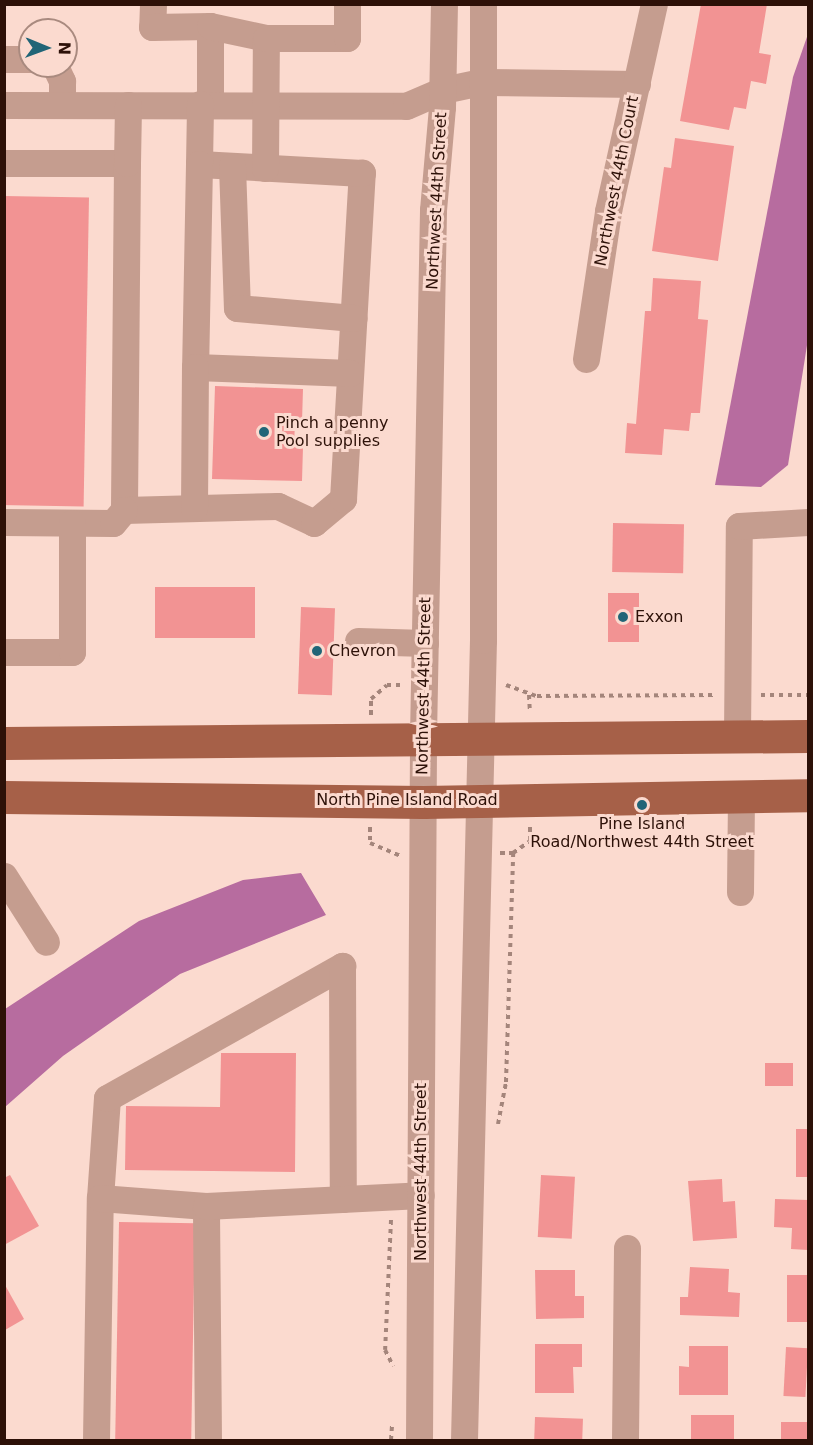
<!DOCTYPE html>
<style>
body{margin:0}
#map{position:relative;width:813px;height:1445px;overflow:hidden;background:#fbdacf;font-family:"DejaVu Sans",sans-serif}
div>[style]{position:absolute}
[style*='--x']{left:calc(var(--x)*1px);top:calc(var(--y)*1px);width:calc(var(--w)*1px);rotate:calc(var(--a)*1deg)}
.water>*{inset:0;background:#b76c9f}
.building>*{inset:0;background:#f29393;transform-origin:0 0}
.path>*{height:4px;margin-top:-2px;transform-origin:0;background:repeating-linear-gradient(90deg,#a4857b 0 4.5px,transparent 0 9px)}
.minor>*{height:27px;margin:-13.5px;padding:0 13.5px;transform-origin:13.5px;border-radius:13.5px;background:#c59d8f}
.major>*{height:33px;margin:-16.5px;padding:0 16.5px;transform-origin:16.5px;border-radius:16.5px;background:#a66048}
.dots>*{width:16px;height:16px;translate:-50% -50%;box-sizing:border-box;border:3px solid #fbdacf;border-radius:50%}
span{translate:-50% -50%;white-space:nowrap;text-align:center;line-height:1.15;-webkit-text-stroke:6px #fbdacf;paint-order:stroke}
.street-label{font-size:16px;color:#2d1108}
.poi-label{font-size:16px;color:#2d1108}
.left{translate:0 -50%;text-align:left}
.frame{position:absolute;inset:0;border:6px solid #2d1108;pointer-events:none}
.north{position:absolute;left:18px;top:18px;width:60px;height:60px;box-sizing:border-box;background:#fbdacf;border:2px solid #a98a7f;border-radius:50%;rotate:91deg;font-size:16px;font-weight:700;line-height:24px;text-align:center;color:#2d1108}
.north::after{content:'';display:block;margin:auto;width:21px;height:27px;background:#216577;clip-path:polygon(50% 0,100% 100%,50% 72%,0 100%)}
</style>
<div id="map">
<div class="water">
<i style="clip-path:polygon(808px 34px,808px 339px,788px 465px,761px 487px,715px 485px,793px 77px)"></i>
<i style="clip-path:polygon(301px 873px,326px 915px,180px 974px,63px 1056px,5px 1107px,5px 1009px,139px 921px,243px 880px)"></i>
</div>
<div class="building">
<i style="clip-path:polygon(701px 4px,767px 4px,759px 53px,771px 55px,766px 84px,751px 81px,746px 109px,734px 107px,729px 130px,680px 121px)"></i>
<i style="clip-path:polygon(675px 138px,734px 146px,718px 261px,652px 251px,664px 167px,671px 168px)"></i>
<i style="left:4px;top:196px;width:85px;height:309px;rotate:1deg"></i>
<i style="clip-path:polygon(653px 278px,701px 281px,698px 319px,708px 320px,700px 413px,691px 413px,689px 431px,664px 429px,662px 455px,625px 453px,627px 423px,636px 424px,645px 311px,651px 311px)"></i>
<i style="clip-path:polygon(215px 386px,303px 389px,302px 422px,295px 421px,294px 447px,303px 447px,302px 481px,212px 479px)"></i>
<i style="left:613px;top:523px;width:71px;height:49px;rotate:1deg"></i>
<i style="left:155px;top:587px;width:100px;height:51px"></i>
<i style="left:608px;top:593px;width:31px;height:49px"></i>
<i style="left:301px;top:607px;width:34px;height:87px;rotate:2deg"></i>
<i style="clip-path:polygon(221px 1053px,296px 1053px,295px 1172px,125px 1170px,126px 1106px,220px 1107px)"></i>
<i style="left:765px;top:1063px;width:28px;height:23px"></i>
<i style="left:796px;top:1129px;width:12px;height:48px"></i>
<i style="clip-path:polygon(10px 1175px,39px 1226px,4px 1245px,4px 1178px)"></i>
<i style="left:541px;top:1175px;width:34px;height:62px;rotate:3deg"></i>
<i style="clip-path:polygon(722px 1179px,723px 1202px,735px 1201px,737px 1238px,693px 1241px,688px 1181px)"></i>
<i style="clip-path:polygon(775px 1199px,808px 1200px,808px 1250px,791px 1249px,792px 1228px,774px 1227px)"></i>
<i style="left:119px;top:1222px;width:76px;height:218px;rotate:1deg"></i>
<i style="clip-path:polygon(690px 1267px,729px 1269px,728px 1292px,740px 1293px,739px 1317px,680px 1315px,680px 1297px,688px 1297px)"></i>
<i style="clip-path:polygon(535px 1270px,575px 1270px,575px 1296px,584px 1296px,584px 1318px,536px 1319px)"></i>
<i style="left:787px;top:1275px;width:21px;height:47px"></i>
<i style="clip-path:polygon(5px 1285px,24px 1319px,5px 1330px)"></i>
<i style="clip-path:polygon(535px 1344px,582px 1344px,582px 1367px,573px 1367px,574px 1393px,535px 1393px)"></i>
<i style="clip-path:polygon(689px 1346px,728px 1346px,728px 1395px,679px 1395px,679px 1366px,689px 1367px)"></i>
<i style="left:786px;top:1347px;width:22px;height:49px;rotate:3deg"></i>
<i style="left:691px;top:1415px;width:43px;height:25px"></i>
<i style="left:535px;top:1417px;width:48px;height:23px;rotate:2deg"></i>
<i style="left:781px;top:1422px;width:27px;height:18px"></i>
</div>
<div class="path">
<i style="--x:506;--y:685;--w:33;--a:20"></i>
<i style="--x:537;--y:696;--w:178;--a:-0.3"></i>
<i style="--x:529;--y:695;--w:18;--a:87"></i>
<i style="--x:761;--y:695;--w:47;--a:0"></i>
<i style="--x:371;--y:715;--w:16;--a:-90"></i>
<i style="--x:371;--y:699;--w:21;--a:-41"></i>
<i style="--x:387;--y:685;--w:13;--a:0"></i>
<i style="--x:370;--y:827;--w:16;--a:90"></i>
<i style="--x:370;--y:843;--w:33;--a:23"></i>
<i style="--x:500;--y:853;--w:13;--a:0"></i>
<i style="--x:513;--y:853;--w:21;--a:-35"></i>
<i style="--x:530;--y:841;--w:16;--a:-90"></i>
<i style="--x:498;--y:1124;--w:43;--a:-79.2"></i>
<i style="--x:506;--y:1082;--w:229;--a:-88.2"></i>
<i style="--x:391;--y:1220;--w:130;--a:92.6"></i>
<i style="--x:385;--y:1350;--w:18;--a:63"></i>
<i style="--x:391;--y:1440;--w:16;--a:-86"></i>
</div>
<div class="minor">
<i style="--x:153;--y:4;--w:23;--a:92"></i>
<i style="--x:152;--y:27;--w:58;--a:-1"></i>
<i style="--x:210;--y:26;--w:79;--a:90"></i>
<i style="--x:210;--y:26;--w:57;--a:12.1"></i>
<i style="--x:4;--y:59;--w:26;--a:0"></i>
<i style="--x:55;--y:66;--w:17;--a:65"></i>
<i style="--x:62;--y:81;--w:24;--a:90"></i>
<i style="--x:4;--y:105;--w:402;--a:0.1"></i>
<i style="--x:406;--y:106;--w:40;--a:-23.4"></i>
<i style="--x:443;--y:90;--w:40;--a:-12"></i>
<i style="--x:482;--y:82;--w:155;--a:0.7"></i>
<i style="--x:4;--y:163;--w:123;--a:0"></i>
<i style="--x:127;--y:163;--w:347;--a:90.5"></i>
<i style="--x:124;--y:510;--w:154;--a:-1.5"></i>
<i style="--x:278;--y:506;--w:40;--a:25"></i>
<i style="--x:314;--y:523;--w:38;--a:-40"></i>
<i style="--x:343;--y:499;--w:327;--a:-86.7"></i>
<i style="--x:362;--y:173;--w:163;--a:-176.8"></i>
<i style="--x:199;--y:164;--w:60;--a:-89"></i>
<i style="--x:127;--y:163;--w:58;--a:-89"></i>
<i style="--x:199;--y:164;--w:203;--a:91.1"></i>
<i style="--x:195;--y:367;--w:155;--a:2.2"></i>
<i style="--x:232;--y:166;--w:142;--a:88"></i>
<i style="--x:237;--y:308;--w:117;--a:4.9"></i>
<i style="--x:265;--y:168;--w:130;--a:-89.6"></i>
<i style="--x:266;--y:38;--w:81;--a:0"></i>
<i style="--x:347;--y:38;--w:34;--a:-90"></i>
<i style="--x:586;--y:359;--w:150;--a:-81.5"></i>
<i style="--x:608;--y:211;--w:212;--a:-77.5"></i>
<i style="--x:194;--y:508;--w:141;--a:-89.6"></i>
<i style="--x:4;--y:522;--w:109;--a:0.5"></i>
<i style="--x:113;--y:523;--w:17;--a:-50"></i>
<i style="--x:358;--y:641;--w:67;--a:1.7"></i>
<i style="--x:4;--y:652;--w:68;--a:0"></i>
<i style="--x:72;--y:652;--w:129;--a:-90"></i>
<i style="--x:737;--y:736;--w:210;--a:-89.5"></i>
<i style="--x:739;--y:526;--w:69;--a:-3.3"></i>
<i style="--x:4;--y:876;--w:78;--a:57.5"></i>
<i style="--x:740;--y:892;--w:96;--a:-89.4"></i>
<i style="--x:100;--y:1198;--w:100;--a:-86"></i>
<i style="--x:107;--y:1098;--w:270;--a:-29.3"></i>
<i style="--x:342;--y:966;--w:233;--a:89.8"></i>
<i style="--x:96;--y:1440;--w:242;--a:-89.1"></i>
<i style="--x:100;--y:1198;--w:106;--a:4.3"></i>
<i style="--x:208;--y:1440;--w:234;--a:-90.5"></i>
<i style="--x:206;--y:1206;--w:215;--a:-2.9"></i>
<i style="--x:419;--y:1440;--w:704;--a:-89.67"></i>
<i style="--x:423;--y:736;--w:526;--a:-88.91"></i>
<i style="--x:433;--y:210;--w:103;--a:-85"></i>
<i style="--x:442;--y:107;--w:103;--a:-88.9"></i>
<i style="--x:464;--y:1440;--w:800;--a:-88.64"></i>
<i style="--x:483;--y:640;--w:636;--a:-90"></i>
<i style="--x:625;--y:1440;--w:192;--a:-89.4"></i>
</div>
<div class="major">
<i style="--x:4;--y:743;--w:804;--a:-0.5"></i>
<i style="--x:4;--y:797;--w:419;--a:0.7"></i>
<i style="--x:423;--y:802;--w:385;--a:-1"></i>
</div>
<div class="dots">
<i style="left:264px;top:432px;background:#216577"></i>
<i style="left:623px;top:617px;background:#216577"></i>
<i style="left:317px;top:651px;background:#216577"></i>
<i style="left:642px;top:805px;background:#216577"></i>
</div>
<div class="street-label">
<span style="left:617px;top:181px;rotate:-79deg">Northwest 44th Court</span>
<span style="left:437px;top:201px;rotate:-87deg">Northwest 44th Street</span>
<span style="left:424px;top:686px;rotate:-89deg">Northwest 44th Street</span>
<span style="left:407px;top:800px">North Pine Island Road</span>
<span style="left:421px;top:1172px;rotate:-90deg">Northwest 44th Street</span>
</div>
<div class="poi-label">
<span class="left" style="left:276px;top:432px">Pinch a penny<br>Pool supplies</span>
<span class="left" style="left:635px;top:617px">Exxon</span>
<span class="left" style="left:329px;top:651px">Chevron</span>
<span style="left:642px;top:833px">Pine Island<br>Road/Northwest 44th Street</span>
</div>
<div class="frame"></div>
<div class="north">N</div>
</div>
